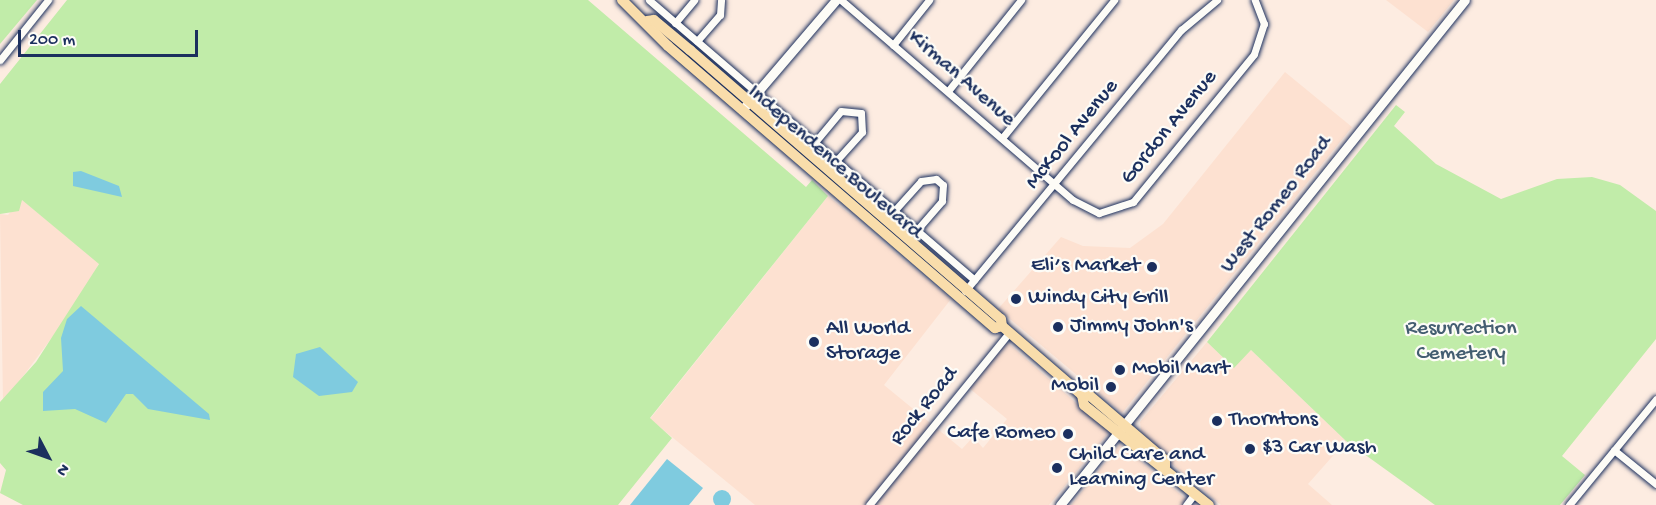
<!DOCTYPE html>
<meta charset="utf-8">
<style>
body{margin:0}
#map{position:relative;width:1656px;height:505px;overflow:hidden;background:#fdece1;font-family:"Gochi Hand",sans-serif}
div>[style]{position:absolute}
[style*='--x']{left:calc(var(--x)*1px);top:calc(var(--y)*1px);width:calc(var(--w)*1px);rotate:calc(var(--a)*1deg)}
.built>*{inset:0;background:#fde1d1}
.green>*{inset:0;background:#c1eca9}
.water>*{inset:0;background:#7fcbdf}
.round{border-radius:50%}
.roads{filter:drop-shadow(0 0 2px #1b2f5e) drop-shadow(0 0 2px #1b2f5e)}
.street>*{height:7px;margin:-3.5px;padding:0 3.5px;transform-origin:3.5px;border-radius:3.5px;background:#fdfcf7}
.secondary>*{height:9px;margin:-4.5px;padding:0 4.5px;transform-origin:4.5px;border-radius:4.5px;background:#fdfcf7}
.primary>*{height:10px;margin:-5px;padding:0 5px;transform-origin:5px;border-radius:5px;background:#f9ddab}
.dots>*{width:16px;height:16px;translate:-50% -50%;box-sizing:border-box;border:3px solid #fdfcf7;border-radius:50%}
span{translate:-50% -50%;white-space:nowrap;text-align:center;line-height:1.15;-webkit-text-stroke:4.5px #fdfcf7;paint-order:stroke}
.street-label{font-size:22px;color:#1b2f5e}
.poi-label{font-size:22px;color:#1b2f5e}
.right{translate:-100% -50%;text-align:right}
.left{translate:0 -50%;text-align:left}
.park-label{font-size:22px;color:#445e71}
.north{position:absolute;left:18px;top:427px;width:60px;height:60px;-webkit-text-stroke:4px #fdfcf7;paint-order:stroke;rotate:131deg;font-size:16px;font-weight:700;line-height:24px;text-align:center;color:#1b2f5e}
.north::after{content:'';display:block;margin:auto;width:21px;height:27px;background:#1b2f5e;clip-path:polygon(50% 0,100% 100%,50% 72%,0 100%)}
.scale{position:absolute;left:18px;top:30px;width:180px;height:27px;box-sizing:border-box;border:3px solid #1b2f5e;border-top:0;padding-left:8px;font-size:18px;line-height:21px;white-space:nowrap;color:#1b2f5e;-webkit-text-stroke:4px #fdfcf7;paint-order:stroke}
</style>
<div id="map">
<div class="built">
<i style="clip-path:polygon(1386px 0,1454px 0,1428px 32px)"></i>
<i style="clip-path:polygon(1285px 72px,1352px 127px,1122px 413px,998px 309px,1061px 237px,1083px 246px,1130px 248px,1163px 224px)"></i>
<i style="clip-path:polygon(828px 196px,951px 299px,884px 385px,962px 449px,973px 437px,983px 448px,1007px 419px,969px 388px,1007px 342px,1109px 432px,1049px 505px,755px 505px,650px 419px)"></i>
<i style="clip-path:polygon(21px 199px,99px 263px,83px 296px,3px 403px,0 214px,8px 215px)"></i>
<i style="clip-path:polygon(1207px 342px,1233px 367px,1251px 350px,1346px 441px,1308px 484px,1332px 505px,1221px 505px,1142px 439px,1140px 422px)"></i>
<i style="clip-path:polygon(1120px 444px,1192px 504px,1191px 505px,1071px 505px)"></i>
</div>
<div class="green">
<i style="clip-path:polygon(0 0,37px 0,0 44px)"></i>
<i style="clip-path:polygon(67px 0,588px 0,806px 187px,812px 180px,828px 196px,650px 418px,672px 438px,618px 505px,23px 505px,0 493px,6px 470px,0 463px,0 402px,36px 362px,99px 264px,22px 200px,19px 211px,0 214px,0 84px)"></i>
<i style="clip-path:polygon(1396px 105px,1405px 112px,1394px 126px,1436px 164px,1501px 199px,1557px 179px,1592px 177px,1620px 185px,1656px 211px,1656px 339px,1562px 456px,1585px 475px,1560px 505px,1435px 505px,1346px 441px,1251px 350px,1234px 368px,1207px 342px)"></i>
</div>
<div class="water">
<i style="clip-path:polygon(81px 171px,119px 186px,122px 197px,73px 186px,73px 172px)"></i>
<i style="clip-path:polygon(81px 306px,209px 414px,210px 420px,148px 409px,133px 394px,126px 394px,106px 423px,75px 409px,43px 411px,43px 392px,63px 371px,61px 338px,67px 319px)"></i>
<i style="clip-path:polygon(320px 347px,358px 382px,352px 392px,319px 396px,293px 377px,296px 354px)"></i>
<i style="clip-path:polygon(667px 459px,703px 488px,689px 505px,630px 505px)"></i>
<i class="round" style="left:713px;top:490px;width:18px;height:18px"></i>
</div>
<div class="roads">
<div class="street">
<i style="--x:649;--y:0;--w:429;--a:40.7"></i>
<i style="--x:841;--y:0;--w:306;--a:40.8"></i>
<i style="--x:1073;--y:200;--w:29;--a:27"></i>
<i style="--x:1099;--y:213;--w:36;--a:-18"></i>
<i style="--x:1133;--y:202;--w:191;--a:-50.7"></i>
<i style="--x:1254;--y:54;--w:32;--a:-72"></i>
<i style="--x:1264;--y:24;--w:26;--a:-111"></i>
<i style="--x:675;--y:23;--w:30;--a:-50"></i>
<i style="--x:697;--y:41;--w:35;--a:-49"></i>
<i style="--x:720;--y:15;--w:15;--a:-86"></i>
<i style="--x:893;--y:45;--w:58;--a:-51.3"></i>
<i style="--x:0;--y:60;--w:77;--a:-51.3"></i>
<i style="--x:948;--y:91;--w:117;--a:-51.3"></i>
<i style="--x:1002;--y:138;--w:178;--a:-50.9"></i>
<i style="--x:815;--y:142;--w:40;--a:-50"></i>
<i style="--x:841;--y:111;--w:20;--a:6"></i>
<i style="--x:861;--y:113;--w:19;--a:87"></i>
<i style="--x:862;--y:132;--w:39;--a:132"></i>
<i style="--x:894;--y:211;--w:40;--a:-48"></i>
<i style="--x:921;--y:181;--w:15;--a:-8"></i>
<i style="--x:936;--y:179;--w:9;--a:41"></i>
<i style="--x:943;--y:185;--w:16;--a:94"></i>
<i style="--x:942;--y:201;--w:38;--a:131"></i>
<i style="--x:965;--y:291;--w:339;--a:-50.4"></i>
<i style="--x:1181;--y:30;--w:47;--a:-39.8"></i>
<i style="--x:1614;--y:450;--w:54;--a:39"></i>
<i style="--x:869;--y:505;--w:222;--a:-50.9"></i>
<i style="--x:1186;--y:505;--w:15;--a:-53"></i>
<i style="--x:1569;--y:505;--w:137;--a:-50.6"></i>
</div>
<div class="secondary">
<i style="--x:742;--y:110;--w:145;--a:-49.5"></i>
<i style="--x:1060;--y:505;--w:647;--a:-51.27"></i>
</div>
<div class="primary">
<i style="--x:622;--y:0;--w:65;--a:45"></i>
<i style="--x:668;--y:46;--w:432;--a:40.8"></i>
<i style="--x:995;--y:328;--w:7;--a:-16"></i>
<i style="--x:647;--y:21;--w:7;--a:-8"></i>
<i style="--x:654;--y:20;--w:47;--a:39.8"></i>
<i style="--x:690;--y:50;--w:411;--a:40.9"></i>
<i style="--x:1001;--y:319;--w:7;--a:82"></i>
<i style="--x:1002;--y:326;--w:106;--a:40.8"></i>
<i style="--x:1082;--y:395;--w:10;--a:79"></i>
<i style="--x:1084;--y:405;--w:160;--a:38.7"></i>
<i style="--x:1082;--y:395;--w:7;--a:0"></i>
<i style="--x:1089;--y:395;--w:100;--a:40.5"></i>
<i style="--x:1165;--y:460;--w:7;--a:90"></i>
</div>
</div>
<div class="dots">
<i style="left:1152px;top:267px;background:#1b2f5e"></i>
<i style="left:1016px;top:299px;background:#1b2f5e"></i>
<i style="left:1058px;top:327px;background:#1b2f5e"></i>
<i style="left:814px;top:342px;background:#1b2f5e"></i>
<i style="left:1120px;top:370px;background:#1b2f5e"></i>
<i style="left:1111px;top:387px;background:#1b2f5e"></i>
<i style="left:1217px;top:421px;background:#1b2f5e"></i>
<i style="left:1068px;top:434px;background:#1b2f5e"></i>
<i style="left:1250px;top:449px;background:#1b2f5e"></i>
<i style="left:1057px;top:468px;background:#1b2f5e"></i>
</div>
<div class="street-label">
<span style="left:961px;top:79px;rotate:41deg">Kirman Avenue</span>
<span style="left:1170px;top:128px;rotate:-51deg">Gordon Avenue</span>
<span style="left:1073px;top:135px;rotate:-51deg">McKool Avenue</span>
<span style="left:834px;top:163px;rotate:41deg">Independence Boulevard</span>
<span style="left:1277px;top:205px;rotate:-52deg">West Romeo Road</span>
<span style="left:925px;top:407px;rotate:-51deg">Rock Road</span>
</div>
<div class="poi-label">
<span class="right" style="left:1140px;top:267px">Eli’s Market</span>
<span class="left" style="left:1028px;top:299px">Windy City Grill</span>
<span class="left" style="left:1070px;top:327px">Jimmy John's</span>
<span class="left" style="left:826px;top:342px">All World<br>Storage</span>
<span class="left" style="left:1132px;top:370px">Mobil Mart</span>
<span class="right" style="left:1099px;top:387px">Mobil</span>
<span class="left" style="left:1229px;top:421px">Thorntons</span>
<span class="right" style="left:1056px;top:434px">Cafe Romeo</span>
<span class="left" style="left:1262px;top:449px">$3 Car Wash</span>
<span class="left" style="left:1069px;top:468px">Child Care and<br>Learning Center</span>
</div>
<div class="park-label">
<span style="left:1461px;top:342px">Resurrection<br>Cemetery</span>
</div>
<div class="north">N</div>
<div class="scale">200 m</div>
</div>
